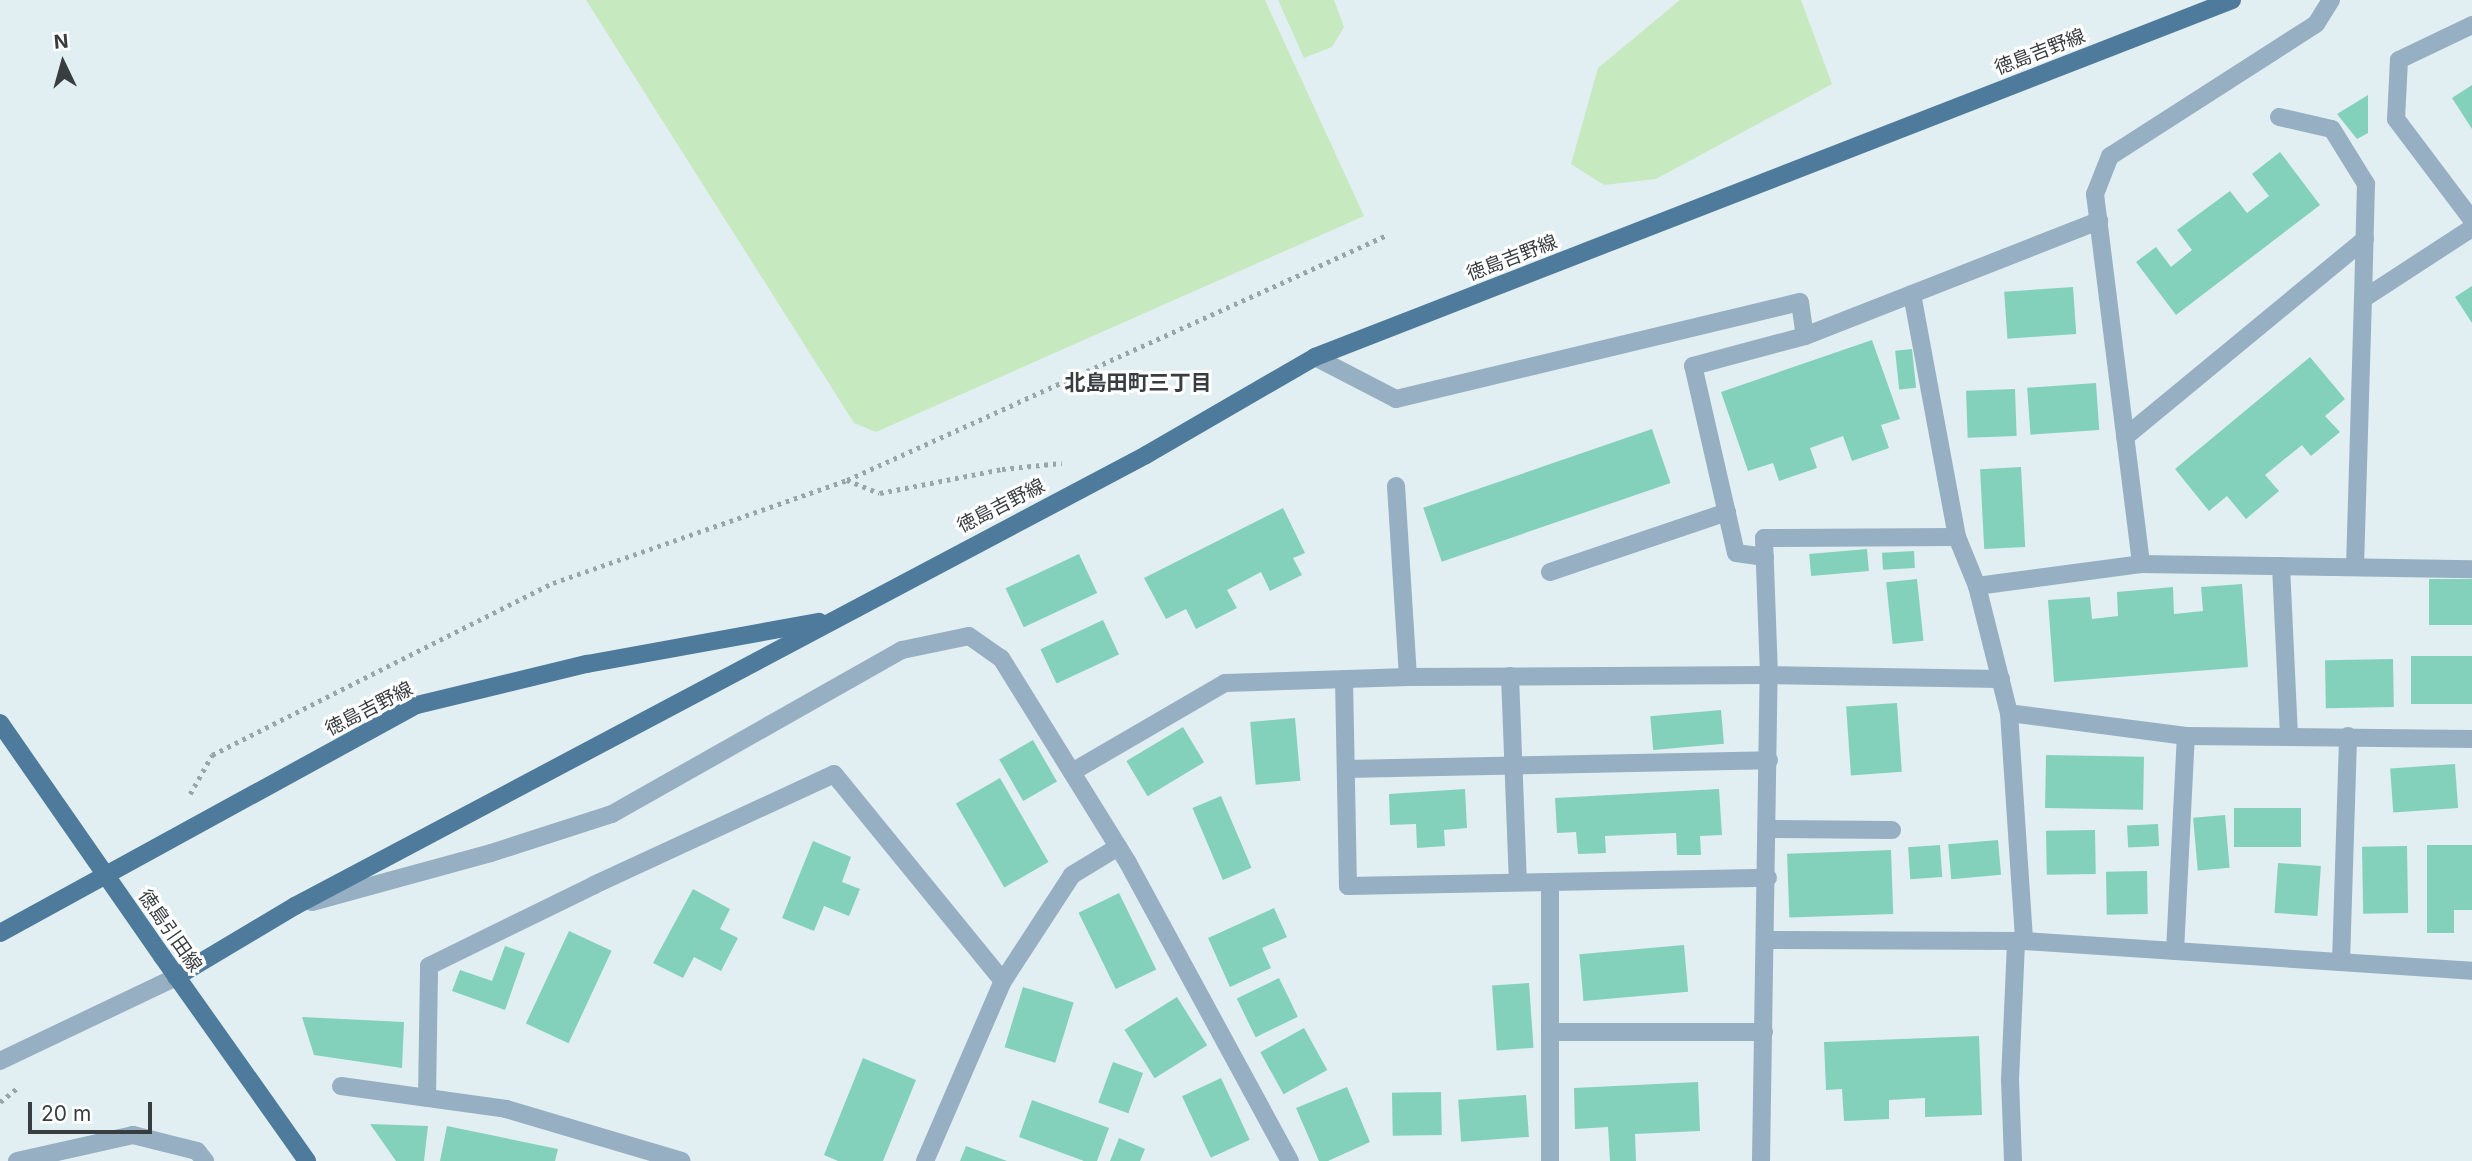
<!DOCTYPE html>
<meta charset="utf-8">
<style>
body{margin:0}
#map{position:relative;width:2472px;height:1161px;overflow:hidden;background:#e1eff2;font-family:Inter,"Noto Sans JP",sans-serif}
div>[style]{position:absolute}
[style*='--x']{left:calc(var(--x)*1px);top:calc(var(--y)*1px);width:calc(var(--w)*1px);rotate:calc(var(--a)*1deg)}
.green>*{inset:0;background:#c6e9bf}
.building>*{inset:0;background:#83d1bb;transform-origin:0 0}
.path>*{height:4.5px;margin-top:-2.25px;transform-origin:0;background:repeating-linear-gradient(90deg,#9aa5a7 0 3.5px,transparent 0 8.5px)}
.minor>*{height:18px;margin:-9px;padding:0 9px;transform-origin:9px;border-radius:9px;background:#97afc2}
.major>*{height:18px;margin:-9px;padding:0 9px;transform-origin:9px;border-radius:9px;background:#4e7b9c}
.major-bridge>*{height:18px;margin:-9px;padding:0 9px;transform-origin:9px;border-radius:9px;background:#4e7b9c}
span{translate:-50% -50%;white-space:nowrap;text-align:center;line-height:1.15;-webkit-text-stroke:6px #fff;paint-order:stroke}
.street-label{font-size:19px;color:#383e3f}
.neighbourhood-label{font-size:21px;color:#383e3f;font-weight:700}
.north{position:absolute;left:28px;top:28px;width:70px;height:70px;-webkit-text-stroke:5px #fff;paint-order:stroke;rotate:355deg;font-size:19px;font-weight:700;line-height:28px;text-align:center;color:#383e3f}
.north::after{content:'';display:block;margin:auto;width:24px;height:32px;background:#383e3f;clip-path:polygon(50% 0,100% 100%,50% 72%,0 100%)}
.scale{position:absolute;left:28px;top:1102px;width:124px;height:32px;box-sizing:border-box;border:4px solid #383e3f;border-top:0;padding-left:9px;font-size:21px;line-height:24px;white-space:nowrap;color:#383e3f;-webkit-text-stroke:5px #fff;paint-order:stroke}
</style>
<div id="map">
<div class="green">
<i style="clip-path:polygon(586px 0,1265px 0,1364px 216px,876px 432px,854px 423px)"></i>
<i style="clip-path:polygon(1278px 0,1334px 0,1344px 27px,1332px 47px,1304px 58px)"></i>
<i style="clip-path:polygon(1680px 0,1801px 0,1832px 84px,1656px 179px,1604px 185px,1571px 164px,1598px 68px)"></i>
</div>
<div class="building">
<i style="clip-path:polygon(2472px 85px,2472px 129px,2452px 98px)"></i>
<i style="clip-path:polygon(2368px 95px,2368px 133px,2357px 139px,2337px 114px)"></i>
<i style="clip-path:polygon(2280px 152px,2320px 205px,2176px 315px,2136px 262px,2156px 247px,2171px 267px,2192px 250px,2177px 230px,2230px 191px,2247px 213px,2269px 196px,2252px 174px)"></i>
<i style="clip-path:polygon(2472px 286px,2472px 323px,2455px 297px)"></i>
<i style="left:2073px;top:287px;width:47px;height:69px;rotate:86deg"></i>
<i style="clip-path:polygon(1872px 340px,1900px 419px,1881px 425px,1889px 448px,1852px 461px,1843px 436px,1810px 448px,1817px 468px,1779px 481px,1773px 463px,1748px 471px,1721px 392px)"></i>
<i style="left:1912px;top:349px;width:39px;height:17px;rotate:84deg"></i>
<i style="clip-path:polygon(2310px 357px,2345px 399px,2325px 416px,2340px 432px,2311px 456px,2302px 445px,2265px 475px,2279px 491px,2246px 519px,2227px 496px,2209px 511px,2175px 469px)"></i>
<i style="left:2096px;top:383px;width:47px;height:69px;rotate:86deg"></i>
<i style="left:2015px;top:389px;width:47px;height:49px;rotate:88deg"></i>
<i style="left:1652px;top:429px;width:57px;height:242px;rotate:71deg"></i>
<i style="left:2021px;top:467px;width:80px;height:41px;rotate:87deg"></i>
<i style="clip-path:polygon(1283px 508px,1305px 553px,1293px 558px,1302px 575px,1270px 591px,1261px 572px,1227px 590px,1237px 608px,1196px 629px,1186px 609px,1166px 619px,1144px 578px)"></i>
<i style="left:1867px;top:549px;width:22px;height:58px;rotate:85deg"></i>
<i style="left:1914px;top:551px;width:17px;height:32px;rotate:87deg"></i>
<i style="left:1079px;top:554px;width:43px;height:81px;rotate:65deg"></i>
<i style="left:1917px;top:579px;width:62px;height:31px;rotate:84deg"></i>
<i style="left:2472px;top:579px;width:46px;height:43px;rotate:90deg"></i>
<i style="clip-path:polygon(2242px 584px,2248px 667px,2054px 682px,2048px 600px,2090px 597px,2092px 619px,2118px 616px,2117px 592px,2173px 587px,2174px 614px,2203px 611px,2201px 587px)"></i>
<i style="left:1103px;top:620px;width:38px;height:69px;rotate:65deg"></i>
<i style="left:2411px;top:656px;width:61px;height:48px"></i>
<i style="left:2393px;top:659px;width:48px;height:68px;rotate:89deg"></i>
<i style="left:1897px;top:703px;width:69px;height:51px;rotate:86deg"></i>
<i style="left:1721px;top:710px;width:34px;height:71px;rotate:85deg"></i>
<i style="left:1295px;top:718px;width:63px;height:45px;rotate:85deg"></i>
<i style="left:1183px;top:727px;width:41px;height:66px;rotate:59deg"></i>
<i style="left:1033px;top:740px;width:48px;height:39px;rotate:60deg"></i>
<i style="left:2046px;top:755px;width:98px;height:53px;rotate:1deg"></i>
<i style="left:2455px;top:764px;width:44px;height:65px;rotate:86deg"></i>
<i style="left:1000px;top:778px;width:97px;height:51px;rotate:60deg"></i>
<i style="clip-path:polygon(1465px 789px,1467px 828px,1444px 830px,1445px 846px,1417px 848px,1416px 824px,1390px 825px,1389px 794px)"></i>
<i style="clip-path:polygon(1719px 789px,1722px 835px,1700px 836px,1701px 855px,1677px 855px,1676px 833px,1605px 836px,1606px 853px,1578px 854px,1576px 832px,1557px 833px,1555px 798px)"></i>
<i style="left:1221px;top:796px;width:78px;height:31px;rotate:67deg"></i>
<i style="left:2234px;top:808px;width:67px;height:39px"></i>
<i style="left:2225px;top:815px;width:53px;height:32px;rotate:85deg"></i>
<i style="left:2158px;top:824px;width:22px;height:31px;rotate:87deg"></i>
<i style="left:2095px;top:830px;width:44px;height:49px;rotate:89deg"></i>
<i style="left:1998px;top:840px;width:35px;height:50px;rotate:85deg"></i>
<i style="clip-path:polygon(813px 841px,851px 857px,842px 882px,860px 889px,849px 916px,824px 906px,814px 931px,782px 918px)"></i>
<i style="left:1940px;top:845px;width:32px;height:32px;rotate:86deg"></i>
<i style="clip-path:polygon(2427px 845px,2472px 845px,2472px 910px,2454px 910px,2454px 933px,2427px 933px)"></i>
<i style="left:2407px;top:846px;width:67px;height:45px;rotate:89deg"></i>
<i style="left:1891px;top:850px;width:64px;height:104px;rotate:88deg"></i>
<i style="left:2278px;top:863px;width:43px;height:50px;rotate:4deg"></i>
<i style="left:2147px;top:871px;width:43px;height:41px;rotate:89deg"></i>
<i style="clip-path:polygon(693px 889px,730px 909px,720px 929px,738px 938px,721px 971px,694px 957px,683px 978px,653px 963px)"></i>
<i style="left:1119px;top:893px;width:85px;height:45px;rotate:64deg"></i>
<i style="clip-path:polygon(1274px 908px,1287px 937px,1262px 948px,1271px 968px,1230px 987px,1208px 938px)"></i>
<i style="left:569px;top:931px;width:47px;height:102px;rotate:25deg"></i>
<i style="left:1684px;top:945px;width:47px;height:105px;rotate:85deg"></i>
<i style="clip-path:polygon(505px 946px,525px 953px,505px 1010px,452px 991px,460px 970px,492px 981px)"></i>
<i style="left:1279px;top:978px;width:43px;height:47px;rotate:64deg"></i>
<i style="left:1529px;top:983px;width:65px;height:37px;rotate:86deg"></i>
<i style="left:1023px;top:987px;width:53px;height:63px;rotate:17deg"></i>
<i style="left:1177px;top:997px;width:57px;height:62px;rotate:58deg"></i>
<i style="clip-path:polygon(302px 1017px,404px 1022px,402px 1068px,314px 1055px)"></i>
<i style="left:1304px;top:1028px;width:48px;height:50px;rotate:61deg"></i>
<i style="clip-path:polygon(1979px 1036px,1982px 1115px,1925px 1117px,1925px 1098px,1889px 1100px,1889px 1119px,1844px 1121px,1842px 1089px,1826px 1090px,1824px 1042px)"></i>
<i style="clip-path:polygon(863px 1058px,916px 1080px,883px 1161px,838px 1161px,824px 1155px)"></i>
<i style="left:1113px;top:1062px;width:32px;height:43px;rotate:20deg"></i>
<i style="left:1221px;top:1078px;width:68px;height:43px;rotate:65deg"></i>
<i style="clip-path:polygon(1698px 1082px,1700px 1131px,1635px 1134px,1636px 1161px,1610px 1161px,1608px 1127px,1575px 1129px,1574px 1088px)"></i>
<i style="clip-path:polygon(1347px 1087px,1370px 1142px,1328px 1161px,1319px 1161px,1296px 1108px)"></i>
<i style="left:1441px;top:1092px;width:43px;height:49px;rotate:89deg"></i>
<i style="left:1526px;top:1095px;width:42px;height:68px;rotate:86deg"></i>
<i style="clip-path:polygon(1032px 1100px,1109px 1128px,1097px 1161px,1084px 1161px,1019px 1137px)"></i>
<i style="clip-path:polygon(370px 1124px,428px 1126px,424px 1161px,396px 1161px)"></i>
<i style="clip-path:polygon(447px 1126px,558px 1149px,555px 1161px,440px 1161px)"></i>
<i style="clip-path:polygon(1119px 1138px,1145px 1149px,1140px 1161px,1110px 1161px)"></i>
<i style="clip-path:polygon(966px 1146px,1007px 1161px,960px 1161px)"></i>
</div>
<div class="path">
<i style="--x:847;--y:480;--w:591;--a:-24.4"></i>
<i style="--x:190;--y:794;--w:45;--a:-60.6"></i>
<i style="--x:212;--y:755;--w:382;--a:-26.8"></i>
<i style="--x:553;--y:583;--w:312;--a:-19.3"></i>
<i style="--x:847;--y:480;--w:35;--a:22"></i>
<i style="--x:880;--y:493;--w:124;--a:-11.1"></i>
<i style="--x:1002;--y:469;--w:60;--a:-5.7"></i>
<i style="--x:0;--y:1102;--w:22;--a:-39"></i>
</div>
<div class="minor">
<i style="--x:2331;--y:0;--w:28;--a:122"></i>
<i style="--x:2316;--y:24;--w:245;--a:147.3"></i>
<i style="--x:2110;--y:156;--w:41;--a:111.5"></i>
<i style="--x:2095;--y:194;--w:373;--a:82.9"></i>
<i style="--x:2141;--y:564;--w:331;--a:0.9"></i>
<i style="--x:2472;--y:25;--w:81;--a:154.4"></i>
<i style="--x:2399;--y:60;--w:59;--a:92.9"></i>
<i style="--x:2396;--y:119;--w:126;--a:53"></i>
<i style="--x:2279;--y:117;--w:54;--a:12.8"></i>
<i style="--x:2332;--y:129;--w:65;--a:58.3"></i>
<i style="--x:2366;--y:184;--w:115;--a:91.5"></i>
<i style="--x:2363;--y:299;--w:130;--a:-33.1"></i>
<i style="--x:1912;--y:294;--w:247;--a:79.5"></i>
<i style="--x:1957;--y:537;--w:53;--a:67.8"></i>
<i style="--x:1977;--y:586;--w:131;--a:75.9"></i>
<i style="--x:1315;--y:357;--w:91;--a:27.4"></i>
<i style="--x:1396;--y:399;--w:415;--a:-13.5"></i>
<i style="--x:1800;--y:302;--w:34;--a:82"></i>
<i style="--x:1805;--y:336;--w:316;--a:-21.4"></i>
<i style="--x:2125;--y:437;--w:311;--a:-39.5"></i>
<i style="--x:1396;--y:486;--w:191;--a:86.4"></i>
<i style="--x:1765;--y:557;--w:29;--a:-172"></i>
<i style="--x:1736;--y:553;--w:192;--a:-102.9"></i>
<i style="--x:1693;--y:366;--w:116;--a:-15"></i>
<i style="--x:2281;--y:566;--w:170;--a:87.3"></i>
<i style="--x:2355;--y:567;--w:268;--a:-88.3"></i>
<i style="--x:1550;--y:572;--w:187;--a:-18.7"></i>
<i style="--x:1977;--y:586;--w:165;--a:-7.6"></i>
<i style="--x:1510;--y:676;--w:206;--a:87.8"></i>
<i style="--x:1344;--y:679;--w:207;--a:88.9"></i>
<i style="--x:1348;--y:886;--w:202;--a:-1.1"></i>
<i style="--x:1550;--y:882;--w:279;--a:90"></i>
<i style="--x:2472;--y:739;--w:286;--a:-179.4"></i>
<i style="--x:2186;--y:736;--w:178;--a:-172.6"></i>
<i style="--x:2009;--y:713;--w:228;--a:86.2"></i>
<i style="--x:2024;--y:941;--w:449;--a:3.8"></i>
<i style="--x:1346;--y:769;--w:423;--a:-1.2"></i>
<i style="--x:1072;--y:772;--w:177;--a:-30.2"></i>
<i style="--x:1225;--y:683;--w:183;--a:-1.9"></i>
<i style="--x:1408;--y:677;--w:361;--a:-0.3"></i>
<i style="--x:1769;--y:675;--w:232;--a:1"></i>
<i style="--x:1768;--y:829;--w:124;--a:0.5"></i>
<i style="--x:1550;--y:882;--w:218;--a:-1.1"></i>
<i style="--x:312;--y:902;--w:186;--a:-15.3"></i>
<i style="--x:491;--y:853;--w:127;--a:-17.9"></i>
<i style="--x:612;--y:814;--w:333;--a:-29.5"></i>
<i style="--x:902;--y:650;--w:68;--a:-11.8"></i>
<i style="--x:969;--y:636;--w:39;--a:35"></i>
<i style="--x:1001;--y:658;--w:241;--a:58.2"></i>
<i style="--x:1128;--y:863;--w:339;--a:61.5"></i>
<i style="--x:1767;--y:940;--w:257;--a:0.2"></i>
<i style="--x:2175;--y:951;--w:215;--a:-87.1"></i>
<i style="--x:2341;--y:962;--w:226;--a:-88.2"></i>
<i style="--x:1550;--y:1032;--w:214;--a:0"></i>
<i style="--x:0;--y:1061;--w:195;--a:-25.5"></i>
<i style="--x:341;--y:1086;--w:167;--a:7.9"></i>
<i style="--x:506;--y:1109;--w:183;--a:16.5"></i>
<i style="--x:427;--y:1098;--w:132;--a:-89.1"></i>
<i style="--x:429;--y:966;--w:184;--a:-26.1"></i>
<i style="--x:594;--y:885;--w:264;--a:-24.8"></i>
<i style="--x:834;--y:774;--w:267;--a:50.8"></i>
<i style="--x:17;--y:1161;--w:119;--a:-12.6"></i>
<i style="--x:133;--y:1135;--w:66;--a:14"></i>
<i style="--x:197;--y:1151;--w:13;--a:51"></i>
<i style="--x:925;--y:1161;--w:196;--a:-66.6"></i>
<i style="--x:1003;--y:981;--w:126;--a:-56.9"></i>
<i style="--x:1072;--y:875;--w:54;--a:-31.3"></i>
<i style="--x:1761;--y:1161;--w:486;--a:-89.1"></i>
<i style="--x:1769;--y:675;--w:137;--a:-92.1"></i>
<i style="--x:1764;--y:538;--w:193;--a:-0.3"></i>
<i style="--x:2013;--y:1161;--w:81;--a:-92.1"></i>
<i style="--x:2010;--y:1080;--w:139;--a:-87.5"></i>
</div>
<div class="major">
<i style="--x:0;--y:933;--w:475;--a:-28.7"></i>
<i style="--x:417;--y:705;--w:175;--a:-13.6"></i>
<i style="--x:587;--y:664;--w:236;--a:-10.3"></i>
<i style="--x:162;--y:956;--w:251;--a:54.7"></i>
<i style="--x:176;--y:977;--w:139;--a:-30.8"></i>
<i style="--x:295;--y:906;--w:963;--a:-27.92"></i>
<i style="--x:1146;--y:455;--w:195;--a:-30.1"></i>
<i style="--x:1315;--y:357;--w:984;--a:-21.27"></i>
</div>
<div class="major-bridge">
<i style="--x:0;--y:723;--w:284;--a:55.2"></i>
</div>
<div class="street-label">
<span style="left:2040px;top:52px;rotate:-21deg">徳島吉野線</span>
<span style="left:1512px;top:258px;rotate:-21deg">徳島吉野線</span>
<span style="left:1001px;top:506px;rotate:-27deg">徳島吉野線</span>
<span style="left:369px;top:709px;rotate:-27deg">徳島吉野線</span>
<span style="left:170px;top:931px;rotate:55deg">徳島引田線</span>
</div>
<div class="neighbourhood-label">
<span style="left:1138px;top:383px">北島田町三丁目</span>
</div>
<div class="north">N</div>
<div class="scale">20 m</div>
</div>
